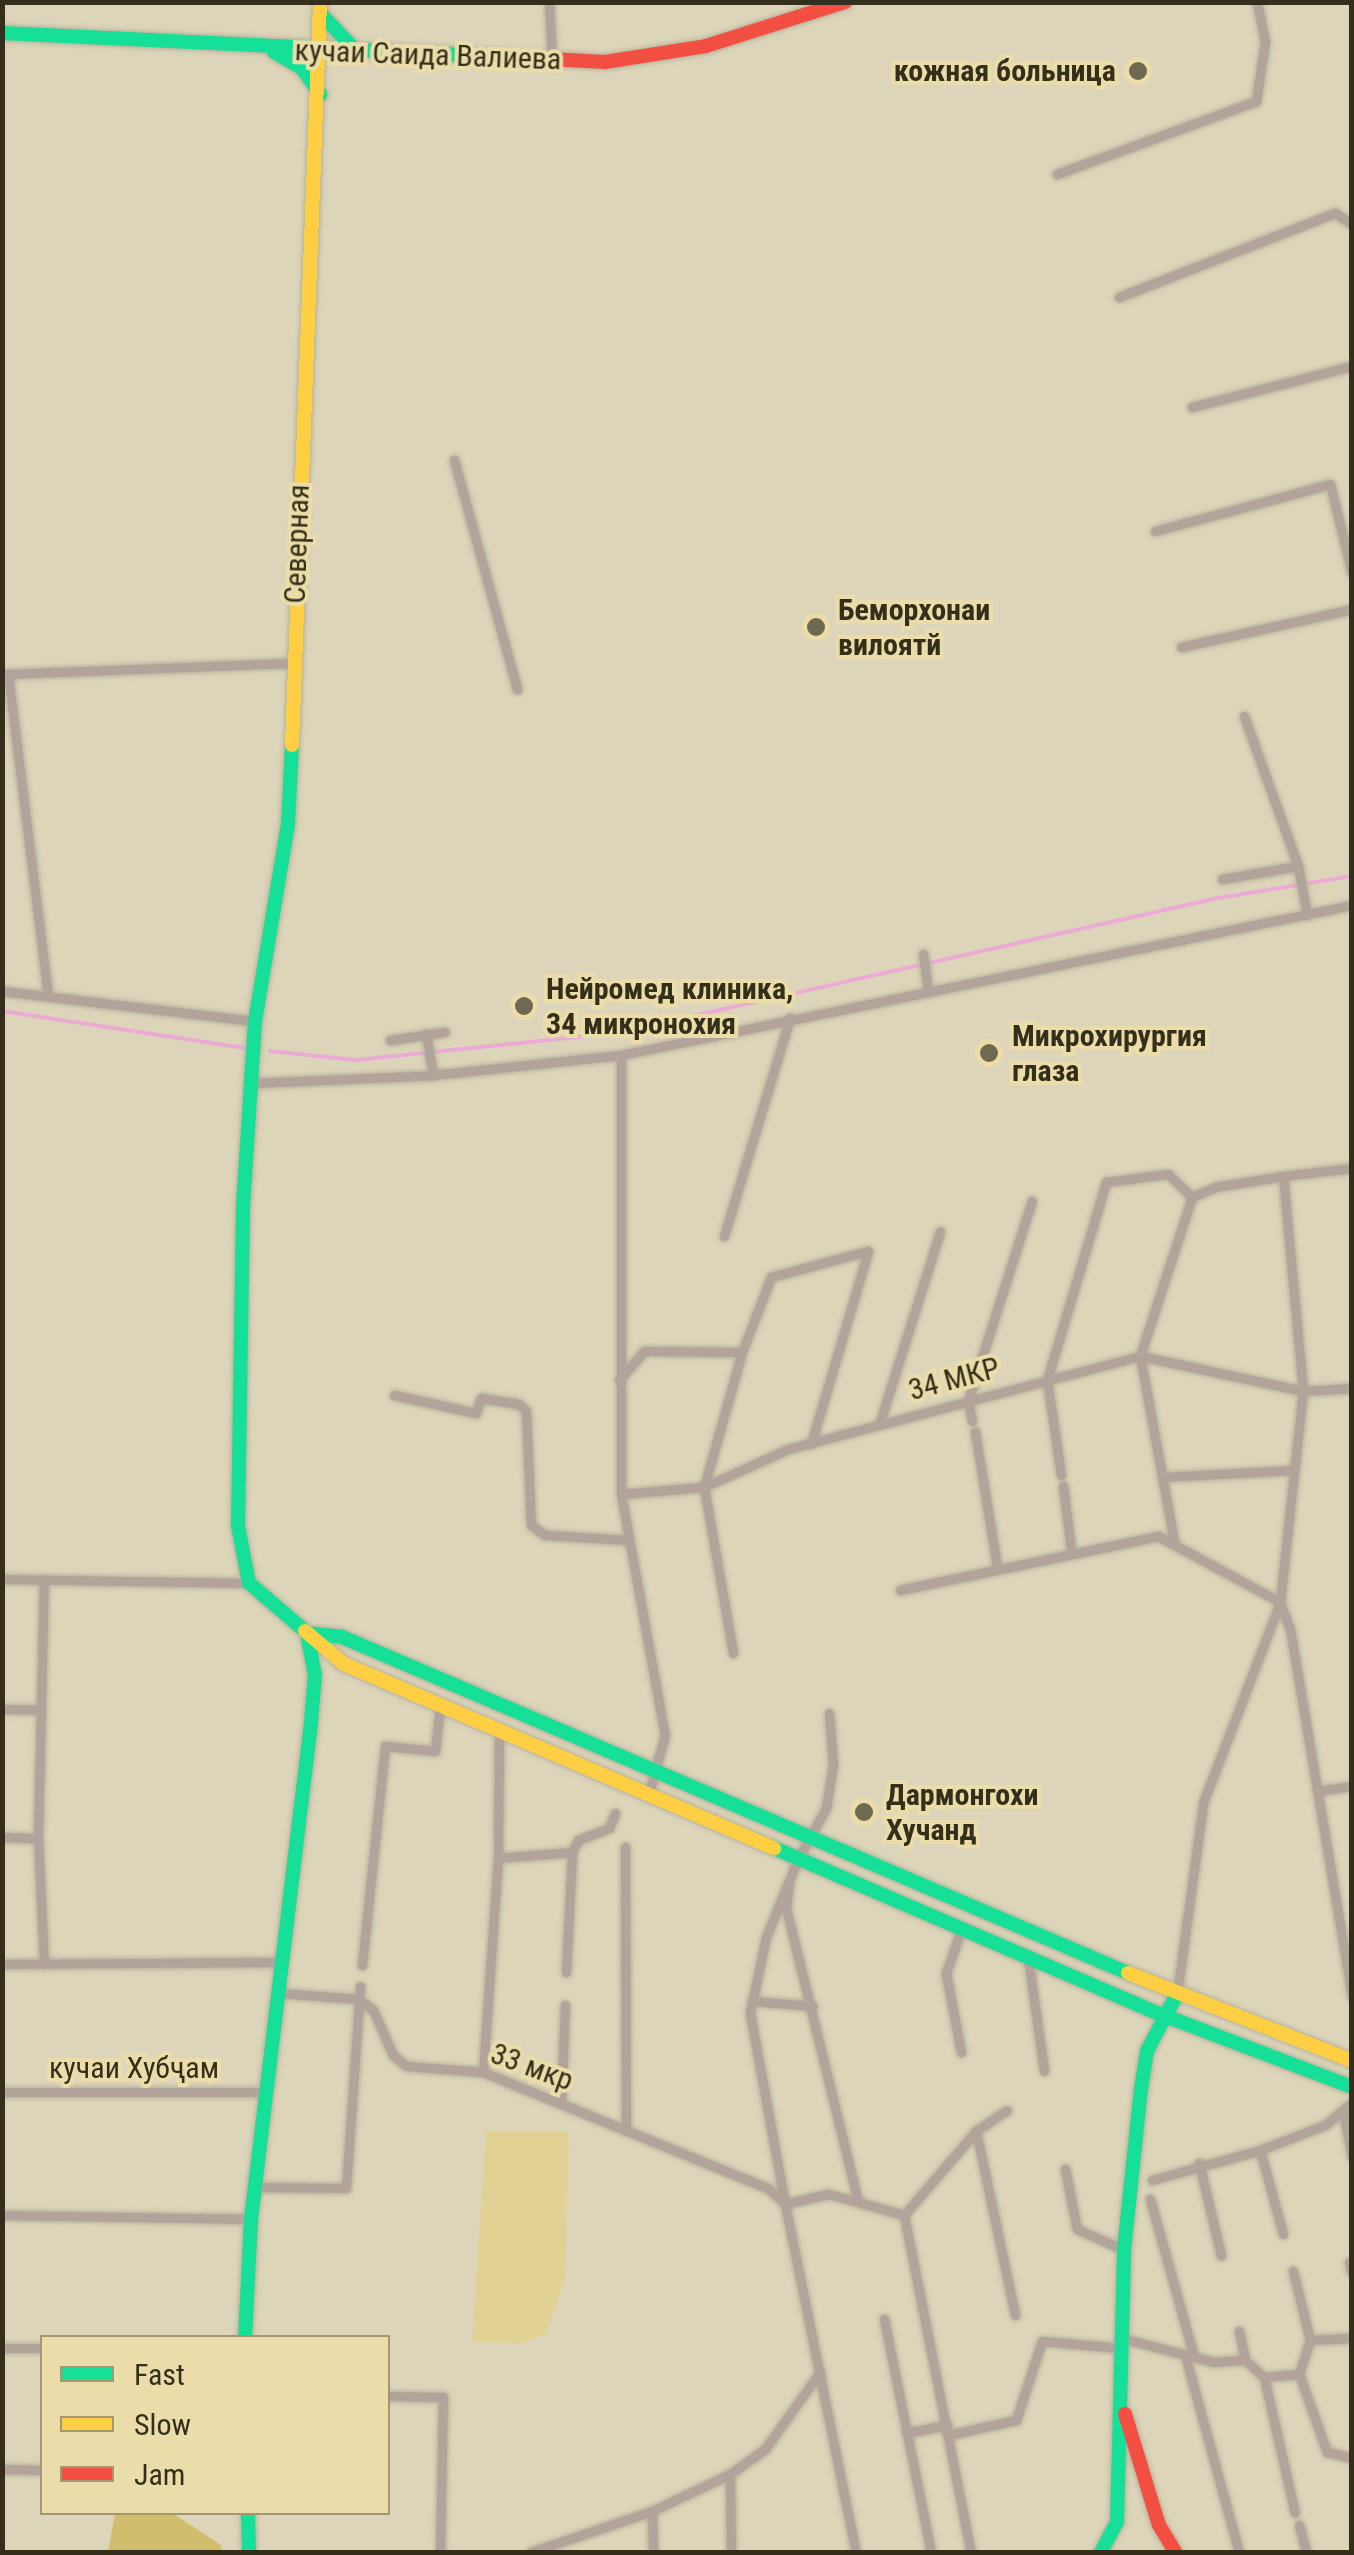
<!DOCTYPE html>
<meta charset="utf-8">
<style>
body{margin:0}
#map{position:relative;width:1354px;height:2555px;overflow:hidden;background:#dcd5b9;font-family:"Roboto Condensed",sans-serif}
div>[style]{position:absolute}
[style*='--x']{left:calc(var(--x)*1px);top:calc(var(--y)*1px);width:calc(var(--w)*1px);rotate:calc(var(--a)*1deg)}
.green>*{inset:0;background:#e1d194}
.forest>*{inset:0;background:#d0bd6d}
.stream>*{height:4px;margin:-2px;padding:0 2px;transform-origin:2px;border-radius:2px;background:#ecabd4}
.roads{filter:drop-shadow(0 0 2px #b8b29c) drop-shadow(0 0 2px #b8b29c)}
.street>*{height:9px;margin:-4.5px;padding:0 4.5px;transform-origin:4.5px;border-radius:4.5px;background:#b2a39b}
.fast>*{height:14px;margin:-7px;padding:0 7px;transform-origin:7px;border-radius:7px;background:#16e098}
.slow>*{height:14px;margin:-7px;padding:0 7px;transform-origin:7px;border-radius:7px;background:#ffcf43}
.jam>*{height:14px;margin:-7px;padding:0 7px;transform-origin:7px;border-radius:7px;background:#f24e42}
.dots>*{width:28px;height:28px;translate:-50% -50%;box-sizing:border-box;border:5px solid #ebddaa;border-radius:50%}
span{translate:-50% -50%;white-space:nowrap;text-align:center;line-height:1.15;-webkit-text-stroke:8px #ebddaa;paint-order:stroke}
.street-label{font-size:30px;color:#342f1a}
.poi-label{font-size:30px;color:#342f1a;font-weight:700}
.right{translate:-100% -50%;text-align:right}
.left{translate:0 -50%;text-align:left}
.frame{position:absolute;inset:0;border:5px solid #342f1a;pointer-events:none}
.legend{position:absolute;left:40px;top:2335px;width:350px;height:180px;box-sizing:border-box;background:#ebddaa;border:2px solid #a29770;margin:0;padding:12px 18px;list-style:none;font-size:30px;color:#342f1a}
.legend li{display:flex;align-items:center;gap:20px;height:50px}
.legend b{width:50px;border:2px solid #a29770}
</style>
<div id="map">
<div class="green">
<i style="clip-path:polygon(486px 2131px,569px 2131px,565px 2278px,547px 2333px,518px 2344px,472px 2341px)"></i>
</div>
<div class="forest">
<i style="clip-path:polygon(115px 2513px,172px 2513px,221px 2545px,221px 2552px,108px 2552px)"></i>
</div>
<div class="stream">
<i style="--x:2;--y:1011;--w:250;--a:8.7"></i>
<i style="--x:270;--y:1051;--w:86;--a:6"></i>
<i style="--x:356;--y:1060;--w:262;--a:-5.9"></i>
<i style="--x:617;--y:1033;--w:616;--a:-12.66"></i>
<i style="--x:1218;--y:898;--w:136;--a:-9.3"></i>
</div>
<div class="roads">
<div class="street">
<i style="--x:549;--y:2;--w:58;--a:87"></i>
<i style="--x:1057;--y:174;--w:212;--a:-20.1"></i>
<i style="--x:1256;--y:101;--w:60;--a:-81.3"></i>
<i style="--x:1265;--y:42;--w:41;--a:-101.3"></i>
<i style="--x:1119;--y:297;--w:232;--a:-21.3"></i>
<i style="--x:1335;--y:213;--w:20;--a:33"></i>
<i style="--x:1192;--y:407;--w:165;--a:-14.4"></i>
<i style="--x:454;--y:460;--w:238;--a:74.6"></i>
<i style="--x:1155;--y:531;--w:181;--a:-15"></i>
<i style="--x:1330;--y:484;--w:92;--a:76.1"></i>
<i style="--x:1181;--y:647;--w:175;--a:-12.5"></i>
<i style="--x:5;--y:674;--w:287;--a:-2.2"></i>
<i style="--x:8;--y:674;--w:324;--a:82.9"></i>
<i style="--x:1244;--y:716;--w:159;--a:70.2"></i>
<i style="--x:1298;--y:866;--w:50;--a:79.6"></i>
<i style="--x:1222;--y:879;--w:77;--a:-9.7"></i>
<i style="--x:923;--y:954;--w:35;--a:82"></i>
<i style="--x:2;--y:991;--w:255;--a:6.8"></i>
<i style="--x:426;--y:1034;--w:42;--a:80.3"></i>
<i style="--x:390;--y:1040;--w:55;--a:-8.4"></i>
<i style="--x:621;--y:1055;--w:439;--a:90"></i>
<i style="--x:621;--y:1494;--w:245;--a:79.7"></i>
<i style="--x:665;--y:1735;--w:63;--a:105.6"></i>
<i style="--x:253;--y:1083;--w:180;--a:-2.5"></i>
<i style="--x:433;--y:1075;--w:189;--a:-6.1"></i>
<i style="--x:621;--y:1055;--w:746;--a:-11.6"></i>
<i style="--x:724;--y:1236;--w:228;--a:-73.2"></i>
<i style="--x:619;--y:1380;--w:38;--a:-49"></i>
<i style="--x:644;--y:1351;--w:98;--a:0.6"></i>
<i style="--x:742;--y:1352;--w:80;--a:-68.9"></i>
<i style="--x:771;--y:1277;--w:100;--a:-15"></i>
<i style="--x:394;--y:1395;--w:84;--a:12.4"></i>
<i style="--x:476;--y:1413;--w:16;--a:-72"></i>
<i style="--x:481;--y:1398;--w:38;--a:9"></i>
<i style="--x:519;--y:1404;--w:10;--a:45"></i>
<i style="--x:526;--y:1411;--w:114;--a:87.5"></i>
<i style="--x:531;--y:1525;--w:17;--a:36"></i>
<i style="--x:545;--y:1535;--w:83;--a:3.4"></i>
<i style="--x:972;--y:1421;--w:20;--a:-101"></i>
<i style="--x:968;--y:1401;--w:210;--a:-72.3"></i>
<i style="--x:879;--y:1425;--w:203;--a:-72.5"></i>
<i style="--x:975;--y:1432;--w:137;--a:80.7"></i>
<i style="--x:811;--y:1444;--w:201;--a:-73.5"></i>
<i style="--x:1061;--y:1475;--w:96;--a:-98.4"></i>
<i style="--x:1047;--y:1380;--w:207;--a:-73.4"></i>
<i style="--x:1106;--y:1182;--w:63;--a:-7.4"></i>
<i style="--x:1168;--y:1174;--w:33;--a:44"></i>
<i style="--x:1192;--y:1197;--w:25;--a:-23"></i>
<i style="--x:1215;--y:1187;--w:69;--a:-9.2"></i>
<i style="--x:1162;--y:1477;--w:132;--a:-3"></i>
<i style="--x:1063;--y:1486;--w:64;--a:82.8"></i>
<i style="--x:621;--y:1494;--w:83;--a:-4.8"></i>
<i style="--x:704;--y:1487;--w:92;--a:-24.3"></i>
<i style="--x:788;--y:1449;--w:364;--a:-14.8"></i>
<i style="--x:1140;--y:1356;--w:167;--a:12.1"></i>
<i style="--x:1303;--y:1391;--w:216;--a:-95.3"></i>
<i style="--x:1283;--y:1176;--w:69;--a:-6.6"></i>
<i style="--x:1174;--y:1541;--w:188;--a:-100.4"></i>
<i style="--x:1140;--y:1356;--w:167;--a:-71.9"></i>
<i style="--x:2;--y:1579;--w:247;--a:0.9"></i>
<i style="--x:900;--y:1590;--w:264;--a:-11.8"></i>
<i style="--x:1158;--y:1536;--w:139;--a:28.4"></i>
<i style="--x:1280;--y:1602;--w:29;--a:70"></i>
<i style="--x:1290;--y:1629;--w:373;--a:80.4"></i>
<i style="--x:733;--y:1653;--w:169;--a:-99.9"></i>
<i style="--x:704;--y:1487;--w:140;--a:-74.3"></i>
<i style="--x:2;--y:1709;--w:39;--a:1"></i>
<i style="--x:1317;--y:1791;--w:35;--a:-8"></i>
<i style="--x:2;--y:1837;--w:36;--a:2"></i>
<i style="--x:625;--y:1847;--w:283;--a:89.8"></i>
<i style="--x:498;--y:1858;--w:74;--a:-4.6"></i>
<i style="--x:789;--y:1884;--w:24;--a:97"></i>
<i style="--x:786;--y:1908;--w:303;--a:76.2"></i>
<i style="--x:858;--y:2202;--w:31;--a:-165"></i>
<i style="--x:828;--y:2194;--w:44;--a:166.9"></i>
<i style="--x:785;--y:2204;--w:194;--a:-100.4"></i>
<i style="--x:750;--y:2013;--w:78;--a:-78.1"></i>
<i style="--x:766;--y:1937;--w:84;--a:-67.7"></i>
<i style="--x:798;--y:1859;--w:58;--a:-61.2"></i>
<i style="--x:826;--y:1808;--w:44;--a:-80.8"></i>
<i style="--x:833;--y:1765;--w:52;--a:-94.4"></i>
<i style="--x:1028;--y:1958;--w:114;--a:81.9"></i>
<i style="--x:2;--y:1964;--w:278;--a:-0.4"></i>
<i style="--x:44;--y:1964;--w:126;--a:-92.7"></i>
<i style="--x:38;--y:1838;--w:259;--a:-88.7"></i>
<i style="--x:362;--y:1965;--w:220;--a:-84"></i>
<i style="--x:385;--y:1746;--w:50;--a:5.7"></i>
<i style="--x:435;--y:1751;--w:45;--a:-83.7"></i>
<i style="--x:566;--y:1972;--w:120;--a:-87.1"></i>
<i style="--x:572;--y:1852;--w:13;--a:-63"></i>
<i style="--x:578;--y:1840;--w:33;--a:-21"></i>
<i style="--x:609;--y:1828;--w:16;--a:-68"></i>
<i style="--x:278;--y:1993;--w:81;--a:4.2"></i>
<i style="--x:359;--y:1999;--w:18;--a:38"></i>
<i style="--x:373;--y:2010;--w:49;--a:66"></i>
<i style="--x:393;--y:2055;--w:17;--a:40"></i>
<i style="--x:406;--y:2066;--w:77;--a:4.5"></i>
<i style="--x:483;--y:2072;--w:309;--a:22.2"></i>
<i style="--x:769;--y:2189;--w:22;--a:43"></i>
<i style="--x:785;--y:2204;--w:355;--a:78.5"></i>
<i style="--x:1177;--y:1994;--w:193;--a:-82.2"></i>
<i style="--x:1203;--y:1803;--w:215;--a:-69"></i>
<i style="--x:1280;--y:1602;--w:212;--a:-83.8"></i>
<i style="--x:1303;--y:1391;--w:49;--a:-3.5"></i>
<i style="--x:752;--y:2001;--w:61;--a:4.7"></i>
<i style="--x:961;--y:2052;--w:80;--a:-100.8"></i>
<i style="--x:946;--y:1973;--w:46;--a:-70.8"></i>
<i style="--x:483;--y:2072;--w:215;--a:-86"></i>
<i style="--x:498;--y:1858;--w:124;--a:-89.5"></i>
<i style="--x:2;--y:2092;--w:264;--a:0"></i>
<i style="--x:561;--y:2103;--w:98;--a:-87.7"></i>
<i style="--x:1343;--y:2111;--w:47;--a:78.9"></i>
<i style="--x:976;--y:2131;--w:188;--a:78"></i>
<i style="--x:1199;--y:2163;--w:95;--a:76.6"></i>
<i style="--x:1065;--y:2169;--w:61;--a:78.7"></i>
<i style="--x:1077;--y:2229;--w:51;--a:24.1"></i>
<i style="--x:1152;--y:2180;--w:112;--a:-15.5"></i>
<i style="--x:255;--y:2187;--w:91;--a:0.6"></i>
<i style="--x:346;--y:2188;--w:202;--a:-86"></i>
<i style="--x:1150;--y:2199;--w:164;--a:74.4"></i>
<i style="--x:854;--y:2201;--w:52;--a:15.6"></i>
<i style="--x:2;--y:2215;--w:249;--a:0.9"></i>
<i style="--x:904;--y:2215;--w:344;--a:78.8"></i>
<i style="--x:904;--y:2215;--w:111;--a:-49.4"></i>
<i style="--x:976;--y:2131;--w:37;--a:-34"></i>
<i style="--x:1283;--y:2234;--w:87;--a:-105.3"></i>
<i style="--x:1260;--y:2150;--w:70;--a:-21"></i>
<i style="--x:1325;--y:2125;--w:35;--a:-40"></i>
<i style="--x:1349;--y:2262;--w:11;--a:75"></i>
<i style="--x:1293;--y:2271;--w:71;--a:76.2"></i>
<i style="--x:1310;--y:2340;--w:36;--a:108"></i>
<i style="--x:884;--y:2319;--w:238;--a:78.6"></i>
<i style="--x:1239;--y:2331;--w:30;--a:78"></i>
<i style="--x:1121;--y:2338;--w:95;--a:14.6"></i>
<i style="--x:1213;--y:2362;--w:32;--a:-4"></i>
<i style="--x:1245;--y:2360;--w:25;--a:42"></i>
<i style="--x:1264;--y:2377;--w:35;--a:-5"></i>
<i style="--x:1299;--y:2374;--w:83;--a:70.3"></i>
<i style="--x:1327;--y:2452;--w:26;--a:13"></i>
<i style="--x:1310;--y:2340;--w:42;--a:-2.7"></i>
<i style="--x:2;--y:2348;--w:40;--a:0"></i>
<i style="--x:1185;--y:2355;--w:204;--a:74.7"></i>
<i style="--x:1264;--y:2377;--w:139;--a:77.2"></i>
<i style="--x:388;--y:2396;--w:55;--a:1"></i>
<i style="--x:443;--y:2397;--w:155;--a:91.1"></i>
<i style="--x:906;--y:2433;--w:42;--a:-11"></i>
<i style="--x:949;--y:2435;--w:69;--a:-12.6"></i>
<i style="--x:1016;--y:2420;--w:83;--a:-71.8"></i>
<i style="--x:1042;--y:2341;--w:78;--a:5.1"></i>
<i style="--x:2;--y:2469;--w:40;--a:1.4"></i>
<i style="--x:730;--y:2474;--w:78;--a:89.3"></i>
<i style="--x:652;--y:2511;--w:41;--a:88.6"></i>
<i style="--x:1299;--y:2525;--w:28;--a:75"></i>
<i style="--x:531;--y:2552;--w:128;--a:-18.7"></i>
<i style="--x:652;--y:2511;--w:86;--a:-25.4"></i>
<i style="--x:730;--y:2474;--w:43;--a:-35.5"></i>
<i style="--x:765;--y:2449;--w:95;--a:-54.5"></i>
</div>
<div class="fast">
<i style="--x:322;--y:15;--w:52;--a:46.5"></i>
<i style="--x:2;--y:33;--w:528;--a:2.72"></i>
<i style="--x:274;--y:52;--w:32;--a:30"></i>
<i style="--x:302;--y:68;--w:32;--a:55"></i>
<i style="--x:292;--y:745;--w:79;--a:92.9"></i>
<i style="--x:288;--y:824;--w:200;--a:99.5"></i>
<i style="--x:255;--y:1021;--w:187;--a:93.7"></i>
<i style="--x:243;--y:1208;--w:318;--a:90.9"></i>
<i style="--x:238;--y:1526;--w:58;--a:79.1"></i>
<i style="--x:249;--y:1583;--w:74;--a:40.6"></i>
<i style="--x:306;--y:1633;--w:36;--a:6"></i>
<i style="--x:342;--y:1637;--w:855;--a:23.15"></i>
<i style="--x:774;--y:1848;--w:426;--a:23.3"></i>
<i style="--x:1165;--y:2016;--w:200;--a:20.8"></i>
<i style="--x:245;--y:2338;--w:119;--a:-87.1"></i>
<i style="--x:251;--y:2219;--w:490;--a:-83.1"></i>
<i style="--x:310;--y:1733;--w:58;--a:-85.1"></i>
<i style="--x:315;--y:1675;--w:38;--a:-101"></i>
<i style="--x:248;--y:2512;--w:40;--a:88.6"></i>
<i style="--x:1101;--y:2552;--w:34;--a:-62"></i>
<i style="--x:1117;--y:2522;--w:272;--a:-88.5"></i>
<i style="--x:1124;--y:2250;--w:162;--a:-84"></i>
<i style="--x:1141;--y:2089;--w:38;--a:-81"></i>
<i style="--x:1147;--y:2051;--w:64;--a:-62.2"></i>
</div>
<div class="slow">
<i style="--x:292;--y:745;--w:744;--a:-87.84"></i>
<i style="--x:305;--y:1631;--w:51;--a:40.2"></i>
<i style="--x:344;--y:1664;--w:468;--a:23.2"></i>
<i style="--x:1128;--y:1973;--w:241;--a:21.4"></i>
</div>
<div class="jam">
<i style="--x:529;--y:58;--w:76;--a:3"></i>
<i style="--x:605;--y:62;--w:102;--a:-9"></i>
<i style="--x:706;--y:46;--w:146;--a:-17.6"></i>
<i style="--x:1125;--y:2414;--w:116;--a:73"></i>
<i style="--x:1159;--y:2525;--w:31;--a:59"></i>
</div>
</div>
<div class="dots">
<i style="left:1138px;top:71px;background:#6f6952"></i>
<i style="left:816px;top:627px;background:#6f6952"></i>
<i style="left:524px;top:1006px;background:#6f6952"></i>
<i style="left:989px;top:1053px;background:#6f6952"></i>
<i style="left:864px;top:1812px;background:#6f6952"></i>
</div>
<div class="street-label">
<span style="left:428px;top:55px;rotate:2deg">кучаи Саида Валиева</span>
<span style="left:297px;top:544px;rotate:-88deg">Северная</span>
<span style="left:954px;top:1379px;rotate:-15deg">34 МКР</span>
<span style="left:532px;top:2067px;rotate:20deg">33 мкр</span>
<span style="left:134px;top:2068px">кучаи Хубҷам</span>
</div>
<div class="poi-label">
<span class="right" style="left:1116px;top:71px">кожная больница</span>
<span class="left" style="left:838px;top:627px">Беморхонаи<br>вилоятй</span>
<span class="left" style="left:546px;top:1006px">Нейромед клиника,<br>34 микронохия</span>
<span class="left" style="left:1012px;top:1053px">Микрохирургия<br>глаза</span>
<span class="left" style="left:886px;top:1812px">Дармонгохи<br>Хучанд</span>
</div>
<div class="frame"></div>
<ul class="legend">
<li><b style="height:12px;background:#16e098"></b>Fast</li>
<li><b style="height:12px;background:#ffcf43"></b>Slow</li>
<li><b style="height:12px;background:#f24e42"></b>Jam</li>
</ul>
</div>
